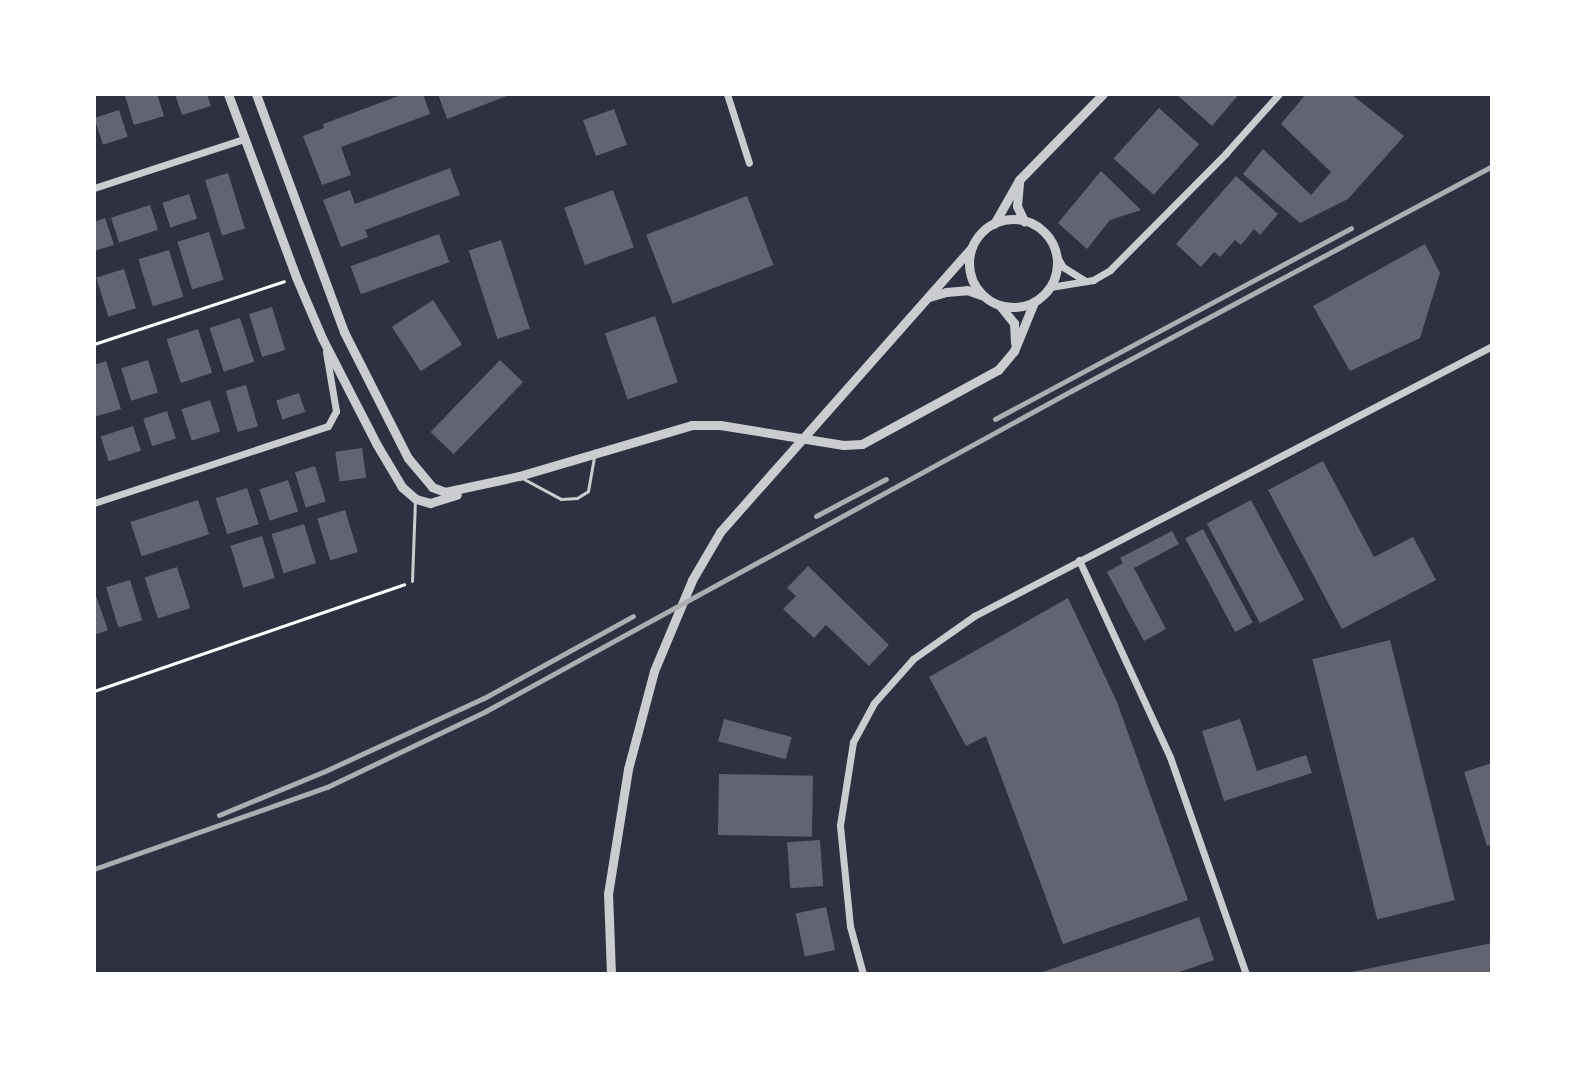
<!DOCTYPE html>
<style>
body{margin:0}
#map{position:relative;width:1586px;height:1068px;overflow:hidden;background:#2d3142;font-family:Jost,sans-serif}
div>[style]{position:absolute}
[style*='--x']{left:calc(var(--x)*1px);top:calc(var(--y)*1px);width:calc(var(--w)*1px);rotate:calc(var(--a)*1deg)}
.building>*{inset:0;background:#626471;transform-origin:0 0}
.path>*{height:3px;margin:-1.5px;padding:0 1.5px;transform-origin:1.5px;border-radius:1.5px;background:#fff}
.service>*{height:3px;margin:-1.5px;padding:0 1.5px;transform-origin:1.5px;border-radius:1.5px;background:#caccd0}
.minor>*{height:7px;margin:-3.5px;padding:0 3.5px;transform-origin:3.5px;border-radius:3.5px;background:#caccd0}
.tertiary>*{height:9px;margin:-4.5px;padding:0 4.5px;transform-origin:4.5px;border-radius:4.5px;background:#caccd0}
.tertiary>.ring{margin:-4.5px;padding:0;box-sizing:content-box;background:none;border:9px solid #caccd0;border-radius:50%}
.rail>*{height:5px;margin:-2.5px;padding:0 2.5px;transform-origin:2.5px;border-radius:2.5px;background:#abadb3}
span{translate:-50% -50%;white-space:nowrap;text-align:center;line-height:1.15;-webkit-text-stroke:8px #fff;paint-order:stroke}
.frame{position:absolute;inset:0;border:96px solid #fff;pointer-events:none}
</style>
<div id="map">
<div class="building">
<i style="clip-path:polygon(132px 94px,157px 94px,164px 116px,134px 125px,125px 96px)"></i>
<i style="clip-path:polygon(175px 94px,207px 94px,211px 106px,182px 115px)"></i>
<i style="clip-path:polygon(404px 94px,423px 94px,430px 114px,341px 147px,351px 175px,322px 185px,303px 136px,324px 128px,323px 124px)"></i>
<i style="clip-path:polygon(438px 94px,512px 94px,447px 119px)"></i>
<i style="clip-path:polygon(1176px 94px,1239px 94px,1212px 126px)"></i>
<i style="clip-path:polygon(1306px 94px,1351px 94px,1404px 136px,1348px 199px,1300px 223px,1243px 174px,1263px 149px,1311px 195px,1331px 172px,1281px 124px)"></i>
<i style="left:1159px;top:108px;width:54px;height:68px;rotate:42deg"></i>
<i style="left:614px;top:109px;width:38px;height:33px;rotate:70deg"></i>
<i style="left:119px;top:110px;width:28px;height:26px;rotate:72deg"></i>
<i style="clip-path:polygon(450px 168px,460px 195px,365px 230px,368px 237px,341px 247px,323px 200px,350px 190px,355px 204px)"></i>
<i style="clip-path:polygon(1101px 171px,1141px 210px,1110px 220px,1087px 249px,1058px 223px)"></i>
<i style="left:228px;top:173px;width:58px;height:24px;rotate:73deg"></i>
<i style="clip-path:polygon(1236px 176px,1278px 214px,1260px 235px,1254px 229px,1241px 245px,1235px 240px,1220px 257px,1214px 252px,1201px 267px,1176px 244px)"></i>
<i style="left:613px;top:190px;width:61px;height:52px;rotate:70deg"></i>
<i style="left:189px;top:194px;width:26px;height:28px;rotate:72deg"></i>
<i style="left:747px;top:196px;width:74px;height:108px;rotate:69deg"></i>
<i style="left:150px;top:205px;width:26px;height:41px;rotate:72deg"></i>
<i style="clip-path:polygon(105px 218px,114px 245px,94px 251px,94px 222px)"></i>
<i style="left:209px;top:232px;width:50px;height:33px;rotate:73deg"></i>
<i style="left:439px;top:234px;width:30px;height:94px;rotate:70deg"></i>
<i style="left:501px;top:240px;width:93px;height:34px;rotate:72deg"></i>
<i style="clip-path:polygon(1425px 244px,1440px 273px,1420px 338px,1350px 371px,1313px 306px)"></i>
<i style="left:169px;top:250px;width:49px;height:32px;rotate:73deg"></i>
<i style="left:124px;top:269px;width:41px;height:29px;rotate:73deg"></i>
<i style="left:433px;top:300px;width:53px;height:49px;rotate:57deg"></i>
<i style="left:272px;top:307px;width:45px;height:24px;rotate:73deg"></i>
<i style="left:655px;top:316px;width:70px;height:53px;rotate:71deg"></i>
<i style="left:240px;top:318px;width:46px;height:32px;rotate:72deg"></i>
<i style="left:198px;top:329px;width:46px;height:33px;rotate:72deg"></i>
<i style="left:148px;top:360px;width:34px;height:28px;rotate:73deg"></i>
<i style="left:500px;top:360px;width:32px;height:100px;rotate:44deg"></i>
<i style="clip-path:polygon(106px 361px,121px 409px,94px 417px,94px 365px)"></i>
<i style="left:246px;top:385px;width:43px;height:21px;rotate:74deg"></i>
<i style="left:299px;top:393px;width:20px;height:24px;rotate:72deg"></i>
<i style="left:210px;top:400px;width:33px;height:30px;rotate:72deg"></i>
<i style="left:167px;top:411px;width:29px;height:25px;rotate:72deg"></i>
<i style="left:133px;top:426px;width:26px;height:34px;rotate:72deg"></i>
<i style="left:362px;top:448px;width:30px;height:27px;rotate:82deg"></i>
<i style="clip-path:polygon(1323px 461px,1374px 557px,1413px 537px,1436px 580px,1342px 629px,1268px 490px)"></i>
<i style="left:315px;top:466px;width:37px;height:21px;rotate:73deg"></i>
<i style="left:288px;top:480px;width:33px;height:30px;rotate:72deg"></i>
<i style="left:247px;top:488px;width:38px;height:33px;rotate:72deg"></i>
<i style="left:198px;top:500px;width:36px;height:71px;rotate:72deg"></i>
<i style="left:1251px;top:500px;width:113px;height:50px;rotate:62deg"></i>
<i style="left:345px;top:510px;width:44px;height:29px;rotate:73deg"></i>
<i style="left:304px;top:524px;width:41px;height:34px;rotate:73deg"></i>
<i style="left:1203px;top:529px;width:106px;height:20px;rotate:62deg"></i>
<i style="clip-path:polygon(1172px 531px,1179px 544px,1134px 568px,1166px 629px,1144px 641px,1107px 572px,1123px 563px,1120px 558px)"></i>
<i style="left:262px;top:536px;width:44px;height:33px;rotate:73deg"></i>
<i style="clip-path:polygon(808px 566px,889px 645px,869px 666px,826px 625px,814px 638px,783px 609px,796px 596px,787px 588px)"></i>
<i style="left:177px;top:567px;width:43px;height:34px;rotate:72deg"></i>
<i style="left:130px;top:580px;width:42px;height:25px;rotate:73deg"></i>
<i style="clip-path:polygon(94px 590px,108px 630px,94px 635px)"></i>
<i style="clip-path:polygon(1068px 598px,1117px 702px,1188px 900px,1063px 944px,986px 736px,966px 746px,929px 677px)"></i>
<i style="left:1390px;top:640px;width:268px;height:80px;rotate:76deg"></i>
<i style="left:724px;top:719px;width:70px;height:23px;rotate:15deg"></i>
<i style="clip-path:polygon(1240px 719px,1257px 771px,1306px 755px,1312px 773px,1224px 801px,1202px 731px)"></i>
<i style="clip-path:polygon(1492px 763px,1492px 844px,1487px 846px,1464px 772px)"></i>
<i style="left:719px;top:774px;width:94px;height:61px;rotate:1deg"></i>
<i style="left:820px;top:840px;width:46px;height:33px;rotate:86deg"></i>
<i style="left:826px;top:907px;width:44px;height:31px;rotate:78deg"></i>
<i style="clip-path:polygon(1199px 917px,1214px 960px,1174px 974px,1037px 974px)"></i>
<i style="clip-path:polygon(1492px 943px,1492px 974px,1347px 974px,1347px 973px)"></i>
</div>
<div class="path">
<i style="--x:94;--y:344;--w:200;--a:-18.3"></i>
<i style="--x:94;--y:691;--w:328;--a:-19"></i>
</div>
<div class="service">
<i style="--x:522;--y:478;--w:44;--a:28.3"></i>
<i style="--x:561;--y:499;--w:16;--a:-4"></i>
<i style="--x:577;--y:498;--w:13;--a:-32"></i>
<i style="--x:588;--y:491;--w:35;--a:-80"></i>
<i style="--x:412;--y:581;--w:80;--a:-87.9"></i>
</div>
<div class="minor">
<i style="--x:727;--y:94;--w:72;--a:72.3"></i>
<i style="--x:94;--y:188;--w:158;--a:-18.1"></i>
<i style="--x:1056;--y:255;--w:14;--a:60"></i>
<i style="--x:1063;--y:267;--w:26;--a:32"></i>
<i style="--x:1050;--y:287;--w:44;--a:-9.2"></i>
<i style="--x:1093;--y:280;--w:20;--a:-30"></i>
<i style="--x:1110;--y:270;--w:165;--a:-45.2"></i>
<i style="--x:1226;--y:153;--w:79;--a:-48.1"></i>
<i style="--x:94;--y:503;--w:246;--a:-18.2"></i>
<i style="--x:328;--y:426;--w:17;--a:-62"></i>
<i style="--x:336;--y:411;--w:60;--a:-99.6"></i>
<i style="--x:1079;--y:560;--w:217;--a:65.2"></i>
<i style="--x:1170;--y:757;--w:230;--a:70.7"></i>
<i style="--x:863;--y:974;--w:50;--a:-105.2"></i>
<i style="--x:850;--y:926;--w:101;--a:-95.7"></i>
<i style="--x:840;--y:825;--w:84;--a:-81.1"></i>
<i style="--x:853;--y:742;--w:44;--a:-61.7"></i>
<i style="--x:874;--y:703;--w:59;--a:-48.4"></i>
<i style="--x:913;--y:659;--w:75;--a:-35.2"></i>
<i style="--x:974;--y:616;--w:584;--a:-27.53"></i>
</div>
<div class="tertiary">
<i style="--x:228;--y:94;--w:195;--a:69.6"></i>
<i style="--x:296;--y:277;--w:66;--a:66.9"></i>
<i style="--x:322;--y:338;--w:120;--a:62.8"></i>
<i style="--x:377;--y:445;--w:49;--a:59.2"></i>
<i style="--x:402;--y:487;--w:18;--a:41"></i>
<i style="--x:416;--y:499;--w:15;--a:16"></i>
<i style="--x:430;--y:503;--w:28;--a:-17"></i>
<i style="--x:256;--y:94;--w:254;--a:69.7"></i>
<i style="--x:344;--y:332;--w:141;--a:63.1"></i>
<i style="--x:408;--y:458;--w:38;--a:50"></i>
<i style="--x:432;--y:487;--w:14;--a:21"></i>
<i style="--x:445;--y:492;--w:76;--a:-12.2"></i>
<i style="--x:519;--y:476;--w:180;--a:-16.4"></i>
<i style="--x:692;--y:425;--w:28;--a:0"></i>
<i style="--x:720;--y:425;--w:125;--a:9.2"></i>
<i style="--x:843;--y:445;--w:19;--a:-3"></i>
<i style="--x:862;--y:444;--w:155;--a:-28.6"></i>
<i style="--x:998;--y:370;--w:25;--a:-50"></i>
<i style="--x:1014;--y:351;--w:53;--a:-67.8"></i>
<i style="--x:1019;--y:183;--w:23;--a:95"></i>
<i style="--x:1017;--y:206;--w:17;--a:65"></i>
<i class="ring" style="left:969px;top:219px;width:79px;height:79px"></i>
<i style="--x:994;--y:224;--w:51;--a:-60.4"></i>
<i style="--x:1019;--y:180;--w:120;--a:-45.7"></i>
<i style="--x:929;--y:297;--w:18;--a:-16"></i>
<i style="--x:946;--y:292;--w:21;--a:-5"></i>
<i style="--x:967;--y:290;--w:15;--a:20"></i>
<i style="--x:1001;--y:307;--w:21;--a:51"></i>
<i style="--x:1014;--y:323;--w:20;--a:87"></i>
<i style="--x:611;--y:974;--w:80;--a:-92.1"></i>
<i style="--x:608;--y:894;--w:127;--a:-80.9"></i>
<i style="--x:628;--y:769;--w:101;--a:-75.1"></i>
<i style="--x:654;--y:671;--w:99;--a:-67.3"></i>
<i style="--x:692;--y:580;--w:56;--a:-59.7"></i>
<i style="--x:720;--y:532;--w:380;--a:-48.5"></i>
</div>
<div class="rail">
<i style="--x:995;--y:419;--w:404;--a:-28.2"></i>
<i style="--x:816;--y:516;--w:79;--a:-27.9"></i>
<i style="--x:219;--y:815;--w:113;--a:-22.5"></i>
<i style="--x:323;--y:772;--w:177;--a:-24.7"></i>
<i style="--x:484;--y:698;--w:170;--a:-28.8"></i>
<i style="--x:94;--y:869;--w:247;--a:-19.4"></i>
<i style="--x:327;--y:787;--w:176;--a:-25.5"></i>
<i style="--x:486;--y:711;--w:667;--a:-28.68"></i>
<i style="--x:1071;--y:391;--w:477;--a:-28.1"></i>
</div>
<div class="frame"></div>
</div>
